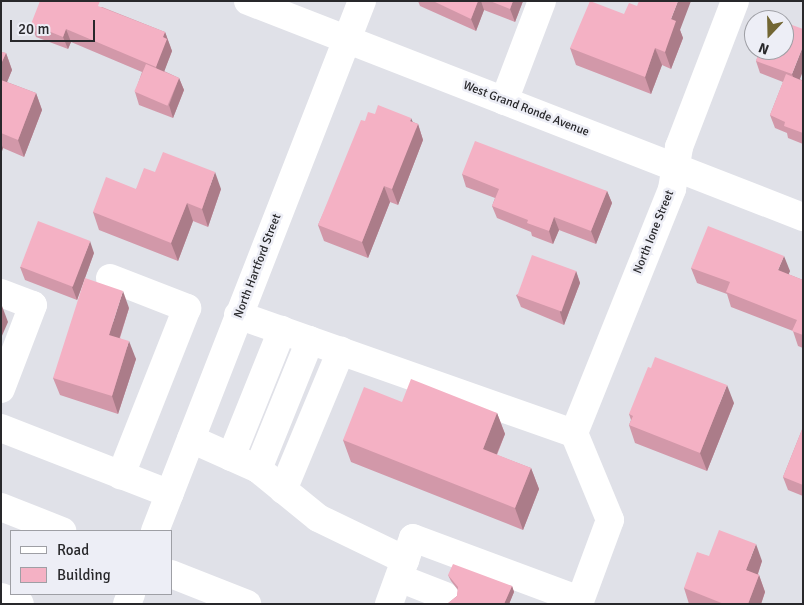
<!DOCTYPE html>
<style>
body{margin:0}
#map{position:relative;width:804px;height:605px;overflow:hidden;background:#e0e1e8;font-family:Signika,sans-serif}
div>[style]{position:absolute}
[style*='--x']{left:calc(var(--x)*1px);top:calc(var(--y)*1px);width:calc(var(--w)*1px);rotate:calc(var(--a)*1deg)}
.minor>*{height:28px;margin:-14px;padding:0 14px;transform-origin:14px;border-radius:14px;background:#fff}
.major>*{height:28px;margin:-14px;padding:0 14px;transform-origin:14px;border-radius:14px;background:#fff}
.wall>*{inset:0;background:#d298a9}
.shaded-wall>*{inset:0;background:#ab7c89}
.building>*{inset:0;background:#f4b1c4;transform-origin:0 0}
span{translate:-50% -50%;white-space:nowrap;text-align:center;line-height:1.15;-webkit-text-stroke:5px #edeef6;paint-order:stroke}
.street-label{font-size:12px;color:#28282b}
.frame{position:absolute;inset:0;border:2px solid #28282b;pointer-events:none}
.legend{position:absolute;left:10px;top:530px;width:162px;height:65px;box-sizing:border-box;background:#edeef6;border:1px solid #9e9fa5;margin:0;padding:6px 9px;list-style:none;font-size:15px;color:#28282b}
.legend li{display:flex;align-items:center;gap:10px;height:25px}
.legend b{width:25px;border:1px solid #9e9fa5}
.north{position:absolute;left:744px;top:10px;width:50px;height:50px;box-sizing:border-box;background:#edeef6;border:1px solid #9e9fa5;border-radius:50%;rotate:201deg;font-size:14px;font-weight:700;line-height:20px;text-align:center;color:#28282b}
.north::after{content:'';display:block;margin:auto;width:18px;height:22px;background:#726633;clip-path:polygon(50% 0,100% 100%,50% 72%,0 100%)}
.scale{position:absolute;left:10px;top:20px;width:85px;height:22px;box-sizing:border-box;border:2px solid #28282b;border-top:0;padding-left:6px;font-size:15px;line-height:18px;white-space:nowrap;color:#28282b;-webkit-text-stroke:4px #edeef6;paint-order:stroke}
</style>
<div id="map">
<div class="minor">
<i style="--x:248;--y:1;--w:596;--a:21.27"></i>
<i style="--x:504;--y:101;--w:107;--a:-69.2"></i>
<i style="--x:110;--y:278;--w:83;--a:21.3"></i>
<i style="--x:187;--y:308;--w:180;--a:111.6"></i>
<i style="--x:1;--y:293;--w:34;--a:21"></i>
<i style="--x:33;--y:305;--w:90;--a:110.9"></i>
<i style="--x:238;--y:315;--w:356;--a:19.4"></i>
<i style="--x:574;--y:433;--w:94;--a:67.5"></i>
<i style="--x:610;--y:520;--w:90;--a:110.3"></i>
<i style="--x:1;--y:428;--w:181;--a:21.3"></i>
<i style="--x:574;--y:433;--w:263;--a:-68.1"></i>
<i style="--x:672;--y:189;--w:43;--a:-80.5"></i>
<i style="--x:679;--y:147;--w:156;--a:-69"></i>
<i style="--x:191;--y:439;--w:73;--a:24.1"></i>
<i style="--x:258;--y:469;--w:77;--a:39.2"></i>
<i style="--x:318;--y:518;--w:97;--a:25.8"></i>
<i style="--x:231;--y:457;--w:137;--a:-68.1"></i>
<i style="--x:258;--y:469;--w:139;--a:-68"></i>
<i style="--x:283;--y:490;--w:151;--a:-67.4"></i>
<i style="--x:155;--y:531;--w:569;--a:-68.67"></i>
<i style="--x:399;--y:578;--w:49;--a:21.4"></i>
<i style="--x:1;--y:597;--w:20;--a:20"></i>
<i style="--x:127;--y:604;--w:11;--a:-68"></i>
<i style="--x:389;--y:604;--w:70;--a:-70"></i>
<i style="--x:413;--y:538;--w:178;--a:20.4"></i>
</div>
<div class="major">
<i style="--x:1;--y:507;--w:66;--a:21.5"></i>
<i style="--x:171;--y:574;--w:82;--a:21.5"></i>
</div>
<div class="wall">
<i style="clip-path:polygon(418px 1px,523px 1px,515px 22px,484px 10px,476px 31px,420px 6px)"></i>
<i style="clip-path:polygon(102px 7px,165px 32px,172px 51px,164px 71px,179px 78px,184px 90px,173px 118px,139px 105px,135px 92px,142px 72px,71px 42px,68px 49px,36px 37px,31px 24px)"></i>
<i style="clip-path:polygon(680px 30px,683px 38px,671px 69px,662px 65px,651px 94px,576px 65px,570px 48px)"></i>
<i style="clip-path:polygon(760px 50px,800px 79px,803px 81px,803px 144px,788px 138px,787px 133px,775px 128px,770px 115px,783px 82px,760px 73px,756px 61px)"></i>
<i style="clip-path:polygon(1px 52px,6px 53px,12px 70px,7px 82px,36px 93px,42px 110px,24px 157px,3px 148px,1px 154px)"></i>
<i style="clip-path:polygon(365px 121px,413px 122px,418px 124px,423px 140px,398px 205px,390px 202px,368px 258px,324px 241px,318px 225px)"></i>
<i style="clip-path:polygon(155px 172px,221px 189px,208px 227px,193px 221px,178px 261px,99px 230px,93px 212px,136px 189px)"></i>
<i style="clip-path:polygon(462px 174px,607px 191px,612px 203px,596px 244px,559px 230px,553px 244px,532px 236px,531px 232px,497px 218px,492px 206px,495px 198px,466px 187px)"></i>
<i style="clip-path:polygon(94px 253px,77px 300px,25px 280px,20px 267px)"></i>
<i style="clip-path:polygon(691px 268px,790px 271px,788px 274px,803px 280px,803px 348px,798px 346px,793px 331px,731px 307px,727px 294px,697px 283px)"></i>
<i style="clip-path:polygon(576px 271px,580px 283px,564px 325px,521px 307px,516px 295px)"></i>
<i style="clip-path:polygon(129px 308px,120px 338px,136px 359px,118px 414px,60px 395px,53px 378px)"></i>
<i style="clip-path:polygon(402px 402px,497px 413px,505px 434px,497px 455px,531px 468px,539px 489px,523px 530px,351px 462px,343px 440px)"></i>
<i style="clip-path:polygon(734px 403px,707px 471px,635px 443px,629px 425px,631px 420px,629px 414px)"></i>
<i style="clip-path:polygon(803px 427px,803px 496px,788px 490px,783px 477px)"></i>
<i style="clip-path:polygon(709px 556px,762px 561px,758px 574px,759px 575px,765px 592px,761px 604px,689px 604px,684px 588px)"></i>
<i style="clip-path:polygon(448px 575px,512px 586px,514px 592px,509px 604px,447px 604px,457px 596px,458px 590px,451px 581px)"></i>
</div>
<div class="shaded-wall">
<i style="clip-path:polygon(478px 1px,481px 1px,484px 10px,476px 31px,471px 19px)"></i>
<i style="clip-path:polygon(513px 1px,523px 1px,515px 22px,510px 9px)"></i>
<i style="clip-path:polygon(678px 1px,691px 1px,680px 30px,683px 38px,671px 69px,665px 52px,671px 19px)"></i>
<i style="clip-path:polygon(66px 29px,71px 42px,68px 49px,63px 37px)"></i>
<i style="clip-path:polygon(165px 32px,172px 51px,161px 80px,156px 67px,163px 37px)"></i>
<i style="clip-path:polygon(803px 46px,803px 71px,797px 87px,792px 74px)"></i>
<i style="clip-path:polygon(655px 48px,662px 65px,651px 94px,645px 77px)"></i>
<i style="clip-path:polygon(6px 53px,12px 70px,2px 94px,1px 92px,1px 64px)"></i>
<i style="clip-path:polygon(179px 78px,184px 90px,173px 118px,169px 105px)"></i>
<i style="clip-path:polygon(36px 93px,42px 110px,24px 157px,18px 140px)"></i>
<i style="clip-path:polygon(411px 118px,416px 129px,418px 124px,423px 140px,398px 205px,392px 189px)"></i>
<i style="clip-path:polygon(1px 143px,3px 148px,1px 154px)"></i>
<i style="clip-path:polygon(215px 172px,221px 189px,208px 227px,202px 209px)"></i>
<i style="clip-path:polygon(384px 186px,390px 202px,368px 258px,362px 242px)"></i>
<i style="clip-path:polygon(607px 191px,612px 203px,596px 244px,591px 231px)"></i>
<i style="clip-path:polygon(187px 203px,193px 221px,178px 261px,171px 243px)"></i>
<i style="clip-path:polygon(554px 217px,559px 230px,553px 244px,549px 231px)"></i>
<i style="clip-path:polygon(90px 241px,94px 253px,77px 300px,72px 287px)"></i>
<i style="clip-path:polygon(784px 256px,790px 271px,784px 286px,778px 270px)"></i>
<i style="clip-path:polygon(576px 271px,580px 283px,564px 325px,560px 312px)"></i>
<i style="clip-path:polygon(123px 291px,129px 308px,115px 352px,109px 335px)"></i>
<i style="clip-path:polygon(2px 306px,8px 322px,1px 338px,1px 307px)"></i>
<i style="clip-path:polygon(129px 341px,136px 359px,118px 414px,112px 396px)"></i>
<i style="clip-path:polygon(727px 385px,734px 403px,707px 471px,700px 453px)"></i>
<i style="clip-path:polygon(497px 413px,505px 434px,490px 470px,483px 449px)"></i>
<i style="clip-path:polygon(531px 468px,539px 489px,523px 530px,515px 508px)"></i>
<i style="clip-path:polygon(756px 544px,762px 561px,753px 588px,746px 570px)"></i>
<i style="clip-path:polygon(759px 575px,765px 592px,761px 604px,748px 604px)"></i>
<i style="clip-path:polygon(512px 586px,514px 592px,509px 604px,504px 604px)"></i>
</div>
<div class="building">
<i style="clip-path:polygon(40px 1px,100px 1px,98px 6px,165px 32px,163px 37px,167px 39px,156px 67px,66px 29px,63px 37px,31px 24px)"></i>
<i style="clip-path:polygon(433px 1px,478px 1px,471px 19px)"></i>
<i style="clip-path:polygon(490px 1px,513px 1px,510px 9px)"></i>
<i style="clip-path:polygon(590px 1px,624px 14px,629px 3px,637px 6px,639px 1px,678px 1px,671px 19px,676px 21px,665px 52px,655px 48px,645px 77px,570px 48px)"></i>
<i style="clip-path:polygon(772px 17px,779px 20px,771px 20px)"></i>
<i style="clip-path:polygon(784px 22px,803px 29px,803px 46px,792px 74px,756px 61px,760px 50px,784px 50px)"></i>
<i style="clip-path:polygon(1px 52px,6px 53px,1px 64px)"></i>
<i style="left:146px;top:64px;width:36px;height:30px;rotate:23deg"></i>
<i style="clip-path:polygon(786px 74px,803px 81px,803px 133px,784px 126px,785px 122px,770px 115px)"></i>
<i style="clip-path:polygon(1px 80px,36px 93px,18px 140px,1px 133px)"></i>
<i style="clip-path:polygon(378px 105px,411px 118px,410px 121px,418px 124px,392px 189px,384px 186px,362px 242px,318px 225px,361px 120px,365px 121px,368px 112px,375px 114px)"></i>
<i style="clip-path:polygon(475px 141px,607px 191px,591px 231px,554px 217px,549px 231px,527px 223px,528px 220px,492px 206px,499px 189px,462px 174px)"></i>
<i style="clip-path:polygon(163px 152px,215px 172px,202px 209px,187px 203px,171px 243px,93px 212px,106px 177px,136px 189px,144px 168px,155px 172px)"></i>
<i style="left:38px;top:221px;width:56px;height:49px;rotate:21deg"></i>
<i style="clip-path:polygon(708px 226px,784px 256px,778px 270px,803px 280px,803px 335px,792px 331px,797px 320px,726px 292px,730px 282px,691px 268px)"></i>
<i style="left:532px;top:255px;width:47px;height:43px;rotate:20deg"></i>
<i style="clip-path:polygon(85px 278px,123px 291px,109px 335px,129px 341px,112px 396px,53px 378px)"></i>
<i style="clip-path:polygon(655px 357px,727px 385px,700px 453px,629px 425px,633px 416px,629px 414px,648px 367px,651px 368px)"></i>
<i style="clip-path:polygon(411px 379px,497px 413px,483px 449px,531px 468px,515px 508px,343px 440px,364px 387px,402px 402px)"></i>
<i style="clip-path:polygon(803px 427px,803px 485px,783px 477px)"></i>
<i style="clip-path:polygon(719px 530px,756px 544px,746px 570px,759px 575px,748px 604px,724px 604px,684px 588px,697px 552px,709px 556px)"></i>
<i style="clip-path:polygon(453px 564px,512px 586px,504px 604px,447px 604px,457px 596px,458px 587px,448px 575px)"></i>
</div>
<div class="street-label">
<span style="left:526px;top:109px;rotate:21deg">West Grand Ronde Avenue</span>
<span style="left:654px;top:232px;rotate:-68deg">North Ione Street</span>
<span style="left:258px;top:266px;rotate:-69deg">North Hartford Street</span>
</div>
<div class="frame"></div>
<ul class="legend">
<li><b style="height:6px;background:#fff"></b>Road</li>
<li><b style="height:14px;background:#f4b1c4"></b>Building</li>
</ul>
<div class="north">N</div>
<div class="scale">20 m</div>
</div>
